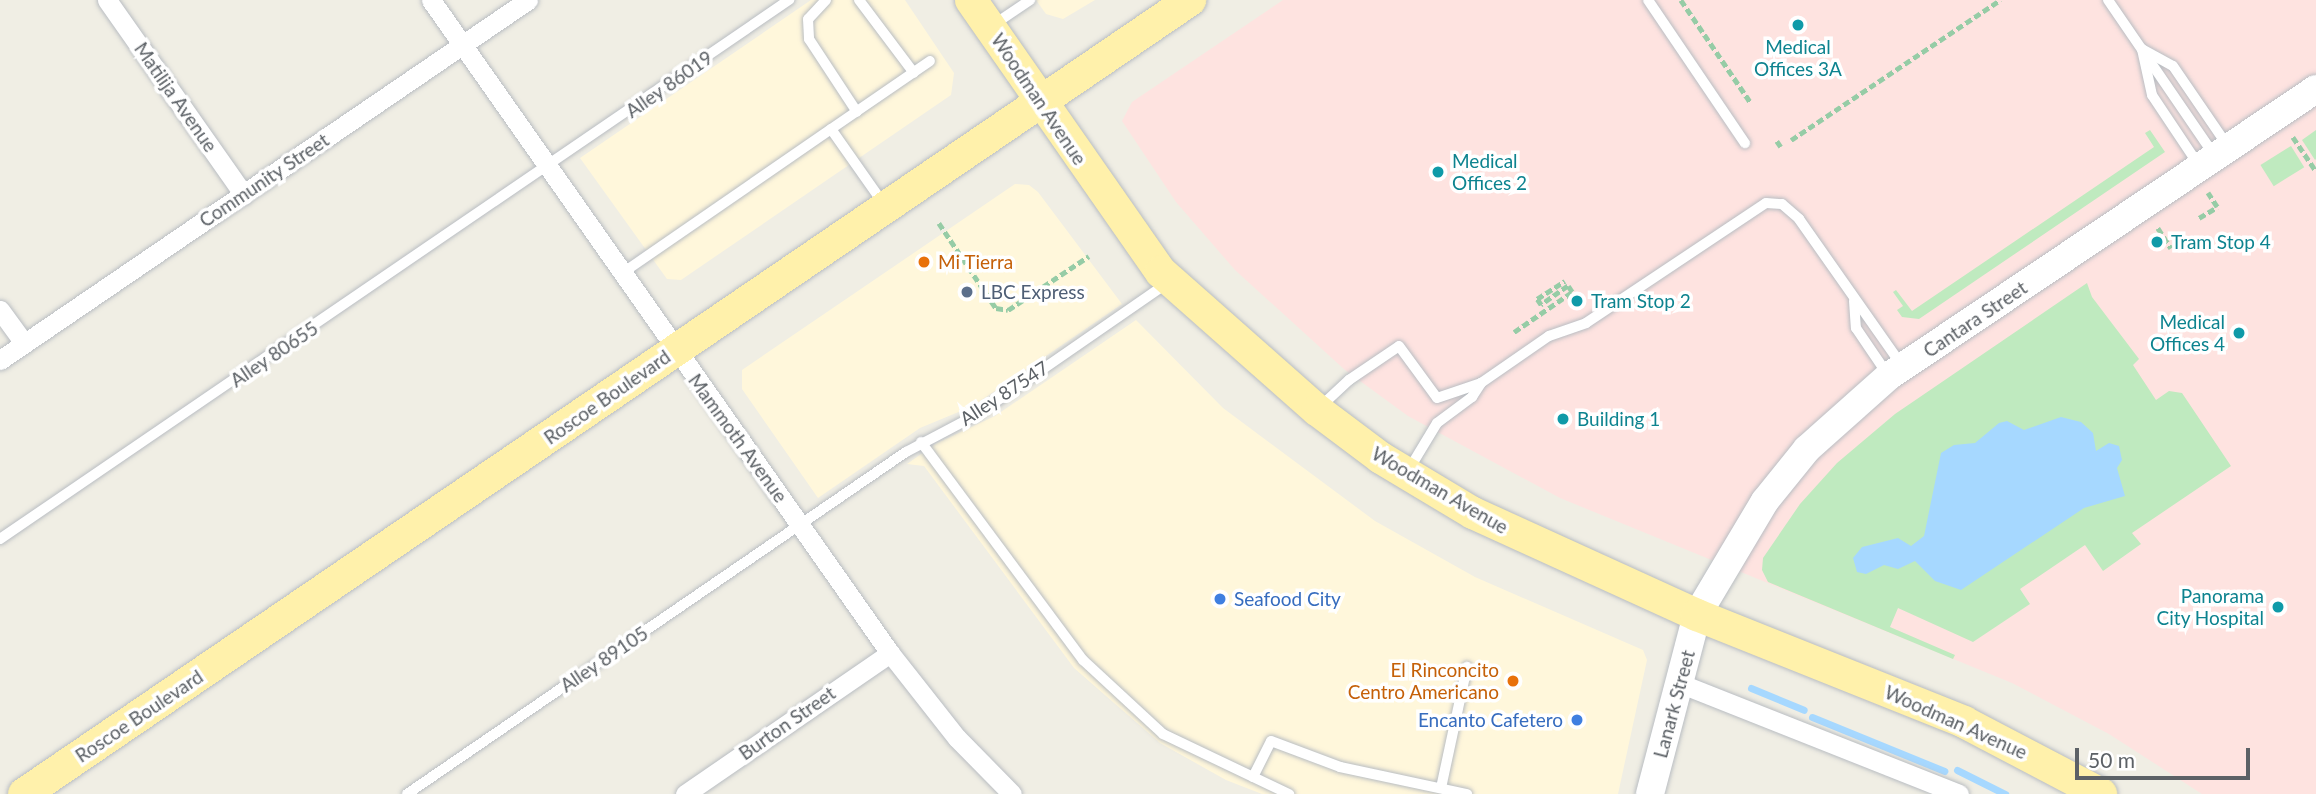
<!DOCTYPE html>
<style>
body{margin:0}
#map{position:relative;width:2316px;height:794px;overflow:hidden;background:#f0eee4;font-family:Lato,sans-serif}
div>[style]{position:absolute}
[style*='--x']{left:calc(var(--x)*1px);top:calc(var(--y)*1px);width:calc(var(--w)*1px);rotate:calc(var(--a)*1deg)}
.commercial>*{inset:0;background:#fff7db}
.medical>*{inset:0;background:#fee3e0}
.green>*{inset:0;background:#bfeabf;transform-origin:0 0}
.water>*{inset:0;background:#a6d8ff}
.stream>*{height:7px;margin:-3.5px;padding:0 3.5px;transform-origin:3.5px;border-radius:3.5px;background:#a6d8ff}
.path>*{height:4.5px;margin-top:-2.25px;transform-origin:0;background:repeating-linear-gradient(90deg,#96cca6 0 7px,transparent 0 10.5px)}
.roads{filter:drop-shadow(0 0 2px #b9bdc2) drop-shadow(0 0 2px #b9bdc2)}
.lane>*{height:10px;margin:-5px;padding:0 5px;transform-origin:5px;border-radius:5px;background:#fff}
.street>*{height:19px;margin:-9.5px;padding:0 9.5px;transform-origin:9.5px;border-radius:9.5px;background:#fff}
.secondary>*{height:28px;margin:-14px;padding:0 14px;transform-origin:14px;border-radius:14px;background:#fff}
.primary>*{height:32px;margin:-16px;padding:0 16px;transform-origin:16px;border-radius:16px;background:#fff1ab}
.dots>*{width:19px;height:19px;translate:-50% -50%;box-sizing:border-box;border:4px solid #fff;border-radius:50%}
span{translate:-50% -50%;white-space:nowrap;text-align:center;line-height:1.15;-webkit-text-stroke:7px #fff;paint-order:stroke}
.culture-label{font-size:19px;color:#0d838f}
.left{translate:0 -50%;text-align:left}
.right{translate:-100% -50%;text-align:right}
.street-label{font-size:19px;color:#5c6166}
.food-label{font-size:19px;color:#c56008}
.service-label{font-size:19px;color:#4e5e75}
.shop-label{font-size:19px;color:#366cbe}
.scale{position:absolute;left:2075px;top:748px;width:175px;height:32px;box-sizing:border-box;border:4px solid #5c6166;border-top:0;padding-left:9px;font-size:21px;line-height:24px;white-space:nowrap;color:#5c6166;-webkit-text-stroke:5px #fff;paint-order:stroke}
</style>
<div id="map">
<div class="commercial">
<i style="clip-path:polygon(811px 0,905px 0,954px 73px,951px 95px,681px 280px,667px 279px,580px 158px)"></i>
<i style="clip-path:polygon(1036px 0,1095px 0,1063px 19px,1046px 14px)"></i>
<i style="clip-path:polygon(1015px 184px,1029px 185px,1038px 192px,1122px 304px,973px 406px,920px 428px,818px 498px,742px 389px,742px 370px)"></i>
<i style="clip-path:polygon(1136px 320px,1223px 408px,1375px 521px,1475px 577px,1643px 650px,1647px 660px,1618px 794px,1262px 794px,1226px 780px,1160px 743px,1074px 668px,924px 466px,907px 464px,935px 444px,995px 416px)"></i>
</div>
<div class="medical">
<i style="clip-path:polygon(1283px 0,2316px 0,2316px 794px,2202px 794px,2109px 734px,2012px 683px,1560px 498px,1408px 416px,1345px 370px,1235px 270px,1176px 202px,1122px 121px,1132px 102px)"></i>
</div>
<div class="green">
<i style="clip-path:polygon(2150px 130px,2165px 152px,1919px 319px,1902px 317px,1897px 310px,1903px 306px,1893px 292px,1896px 290px,1912px 311px,2154px 147px,2145px 133px)"></i>
<i style="clip-path:polygon(2316px 130px,2316px 159px,2315px 160px,2302px 140px)"></i>
<i style="left:2291px;top:146px;width:25px;height:36px;rotate:58deg"></i>
<i style="clip-path:polygon(2087px 283px,2092px 297px,2139px 359px,2133px 365px,2156px 400px,2169px 391px,2182px 393px,2231px 466px,2132px 533px,2141px 544px,2103px 571px,2085px 545px,2020px 589px,2030px 604px,1973px 642px,1898px 608px,1890px 627px,1955px 655px,1953px 659px,1768px 582px,1762px 570px,1763px 558px,1800px 504px,1837px 463px,1895px 414px)"></i>
</div>
<div class="water">
<i style="clip-path:polygon(2061px 417px,2081px 422px,2093px 433px,2096px 451px,2109px 443px,2119px 446px,2122px 460px,2117px 468px,2125px 496px,2084px 508px,1961px 590px,1935px 581px,1915px 561px,1898px 569px,1884px 565px,1866px 574px,1857px 572px,1853px 558px,1862px 547px,1898px 538px,1911px 546px,1924px 536px,1941px 453px,1954px 445px,1975px 443px,1999px 423px,2007px 421px,2024px 430px)"></i>
</div>
<div class="stream">
<i style="--x:1751;--y:688;--w:57;--a:22.5"></i>
<i style="--x:1812;--y:717;--w:143;--a:22.2"></i>
<i style="--x:1957;--y:770;--w:54;--a:26.6"></i>
</div>
<div class="path">
<i style="--x:1681;--y:0;--w:125;--a:55.8"></i>
<i style="--x:2293;--y:137;--w:41;--a:55.9"></i>
<i style="--x:1791;--y:140;--w:252;--a:-33.8"></i>
<i style="--x:1777;--y:141;--w:7;--a:56"></i>
<i style="--x:2199;--y:218;--w:21;--a:-31"></i>
<i style="--x:2217;--y:207;--w:17;--a:-123"></i>
<i style="--x:939;--y:223;--w:102;--a:56.2"></i>
<i style="--x:996;--y:308;--w:12;--a:9"></i>
<i style="--x:1008;--y:310;--w:97;--a:-33.7"></i>
<i style="--x:2158;--y:228;--w:24;--a:57"></i>
<i style="--x:1514;--y:332;--w:70;--a:-34.6"></i>
<i style="--x:1572;--y:292;--w:7;--a:-124"></i>
<i style="--x:1568;--y:286;--w:33;--a:145"></i>
<i style="--x:1541;--y:305;--w:7;--a:-124"></i>
<i style="--x:1537;--y:299;--w:33;--a:-33"></i>
</div>
<div class="roads">
<div class="lane">
<i style="--x:826;--y:0;--w:26;--a:133"></i>
<i style="--x:808;--y:19;--w:20;--a:87"></i>
<i style="--x:809;--y:39;--w:87;--a:56.7"></i>
<i style="--x:859;--y:0;--w:91;--a:53"></i>
<i style="--x:1648;--y:0;--w:173;--a:55.9"></i>
<i style="--x:2108;--y:0;--w:188;--a:55.6"></i>
<i style="--x:993;--y:25;--w:45;--a:-34"></i>
<i style="--x:831;--y:129;--w:120;--a:-34.5"></i>
<i style="--x:2198;--y:164;--w:83;--a:-123.7"></i>
<i style="--x:2152;--y:95;--w:47;--a:-102.3"></i>
<i style="--x:2142;--y:49;--w:35;--a:29"></i>
<i style="--x:2173;--y:66;--w:96;--a:55.6"></i>
<i style="--x:621;--y:274;--w:255;--a:-34.6"></i>
<i style="--x:831;--y:129;--w:90;--a:54.9"></i>
<i style="--x:1854;--y:301;--w:27;--a:86"></i>
<i style="--x:1856;--y:328;--w:57;--a:55.8"></i>
<i style="--x:1320;--y:407;--w:40;--a:-43"></i>
<i style="--x:1349;--y:380;--w:60;--a:-34.2"></i>
<i style="--x:1399;--y:346;--w:64;--a:53.8"></i>
<i style="--x:1437;--y:398;--w:46;--a:-18.8"></i>
<i style="--x:921;--y:442;--w:272;--a:53.4"></i>
<i style="--x:1083;--y:660;--w:109;--a:42.8"></i>
<i style="--x:1163;--y:734;--w:140;--a:25.5"></i>
<i style="--x:1408;--y:471;--w:56;--a:-58.9"></i>
<i style="--x:1437;--y:423;--w:44;--a:-36.6"></i>
<i style="--x:1472;--y:397;--w:17;--a:-57"></i>
<i style="--x:1481;--y:383;--w:83;--a:-34.7"></i>
<i style="--x:1549;--y:336;--w:39;--a:-19"></i>
<i style="--x:1586;--y:323;--w:216;--a:-33.7"></i>
<i style="--x:1766;--y:203;--w:16;--a:4"></i>
<i style="--x:1782;--y:204;--w:23;--a:41"></i>
<i style="--x:1799;--y:219;--w:177;--a:54.9"></i>
<i style="--x:0;--y:539;--w:956;--a:-34.34"></i>
<i style="--x:1253;--y:777;--w:40;--a:-63.4"></i>
<i style="--x:1271;--y:741;--w:74;--a:20.6"></i>
<i style="--x:1340;--y:767;--w:130;--a:12"></i>
<i style="--x:1441;--y:788;--w:124;--a:-77.9"></i>
<i style="--x:407;--y:794;--w:605;--a:-34.43"></i>
<i style="--x:906;--y:452;--w:81;--a:-27.8"></i>
<i style="--x:978;--y:414;--w:230;--a:-34.7"></i>
</div>
<div class="street">
<i style="--x:107;--y:0;--w:238;--a:54.9"></i>
<i style="--x:431;--y:0;--w:798;--a:54.9"></i>
<i style="--x:890;--y:653;--w:108;--a:51.8"></i>
<i style="--x:957;--y:738;--w:78;--a:45.5"></i>
<i style="--x:0;--y:310;--w:41;--a:54"></i>
<i style="--x:0;--y:360;--w:639;--a:-34.29"></i>
<i style="--x:1679;--y:683;--w:301;--a:21.6"></i>
<i style="--x:685;--y:794;--w:249;--a:-34.5"></i>
</div>
<div class="secondary">
<i style="--x:1650;--y:794;--w:185;--a:-75.3"></i>
<i style="--x:1697;--y:615;--w:133;--a:-59.2"></i>
<i style="--x:1765;--y:501;--w:67;--a:-51.1"></i>
<i style="--x:1807;--y:449;--w:110;--a:-41.7"></i>
<i style="--x:1889;--y:376;--w:514;--a:-33.91"></i>
</div>
<div class="primary">
<i style="--x:971;--y:0;--w:332;--a:55.1"></i>
<i style="--x:1161;--y:272;--w:208;--a:41.5"></i>
<i style="--x:1317;--y:410;--w:80;--a:36.9"></i>
<i style="--x:1381;--y:458;--w:107;--a:30.9"></i>
<i style="--x:1473;--y:513;--w:246;--a:24.5"></i>
<i style="--x:1697;--y:615;--w:288;--a:21.8"></i>
<i style="--x:1964;--y:722;--w:155;--a:27.7"></i>
<i style="--x:24;--y:794;--w:1411;--a:-34.25"></i>
</div>
</div>
<div class="dots">
<i style="left:1798px;top:25px;background:#0f9aa8"></i>
<i style="left:1438px;top:172px;background:#0f9aa8"></i>
<i style="left:2157px;top:242px;background:#0f9aa8"></i>
<i style="left:924px;top:262px;background:#e8710a"></i>
<i style="left:967px;top:292px;background:#5c6f8a"></i>
<i style="left:1577px;top:301px;background:#0f9aa8"></i>
<i style="left:2239px;top:333px;background:#0f9aa8"></i>
<i style="left:1563px;top:419px;background:#0f9aa8"></i>
<i style="left:1220px;top:599px;background:#3f7fe0"></i>
<i style="left:2278px;top:607px;background:#0f9aa8"></i>
<i style="left:1513px;top:681px;background:#e8710a"></i>
<i style="left:1577px;top:720px;background:#3f7fe0"></i>
</div>
<div class="culture-label">
<span style="left:1798px;top:58px">Medical<br>Offices 3A</span>
<span class="left" style="left:1452px;top:172px">Medical<br>Offices 2</span>
<span class="left" style="left:2171px;top:242px">Tram Stop 4</span>
<span class="left" style="left:1591px;top:301px">Tram Stop 2</span>
<span class="right" style="left:2225px;top:333px">Medical<br>Offices 4</span>
<span class="left" style="left:1577px;top:419px">Building 1</span>
<span class="right" style="left:2264px;top:607px">Panorama<br>City Hospital</span>
</div>
<div class="street-label">
<span style="left:669px;top:84px;rotate:-35deg">Alley 86019</span>
<span style="left:176px;top:97px;rotate:55deg">Matilija Avenue</span>
<span style="left:1039px;top:99px;rotate:56deg">Woodman Avenue</span>
<span style="left:264px;top:180px;rotate:-34deg">Community Street</span>
<span style="left:1975px;top:319px;rotate:-34deg">Cantara Street</span>
<span style="left:274px;top:354px;rotate:-34deg">Alley 80655</span>
<span style="left:1004px;top:393px;rotate:-33deg">Alley 87547</span>
<span style="left:607px;top:397px;rotate:-35deg">Roscoe Boulevard</span>
<span style="left:738px;top:438px;rotate:54deg">Mammoth Avenue</span>
<span style="left:1440px;top:490px;rotate:30deg">Woodman Avenue</span>
<span style="left:604px;top:659px;rotate:-34deg">Alley 89105</span>
<span style="left:1674px;top:704px;rotate:-75deg">Lanark Street</span>
<span style="left:139px;top:716px;rotate:-34deg">Roscoe Boulevard</span>
<span style="left:1956px;top:722px;rotate:24deg">Woodman Avenue</span>
<span style="left:787px;top:723px;rotate:-35deg">Burton Street</span>
</div>
<div class="food-label">
<span class="left" style="left:938px;top:262px">Mi Tierra</span>
<span class="right" style="left:1499px;top:681px">El Rinconcito<br>Centro Americano</span>
</div>
<div class="service-label">
<span class="left" style="left:981px;top:292px">LBC Express</span>
</div>
<div class="shop-label">
<span class="left" style="left:1234px;top:599px">Seafood City</span>
<span class="right" style="left:1563px;top:720px">Encanto Cafetero</span>
</div>
<div class="scale">50 m</div>
</div>
